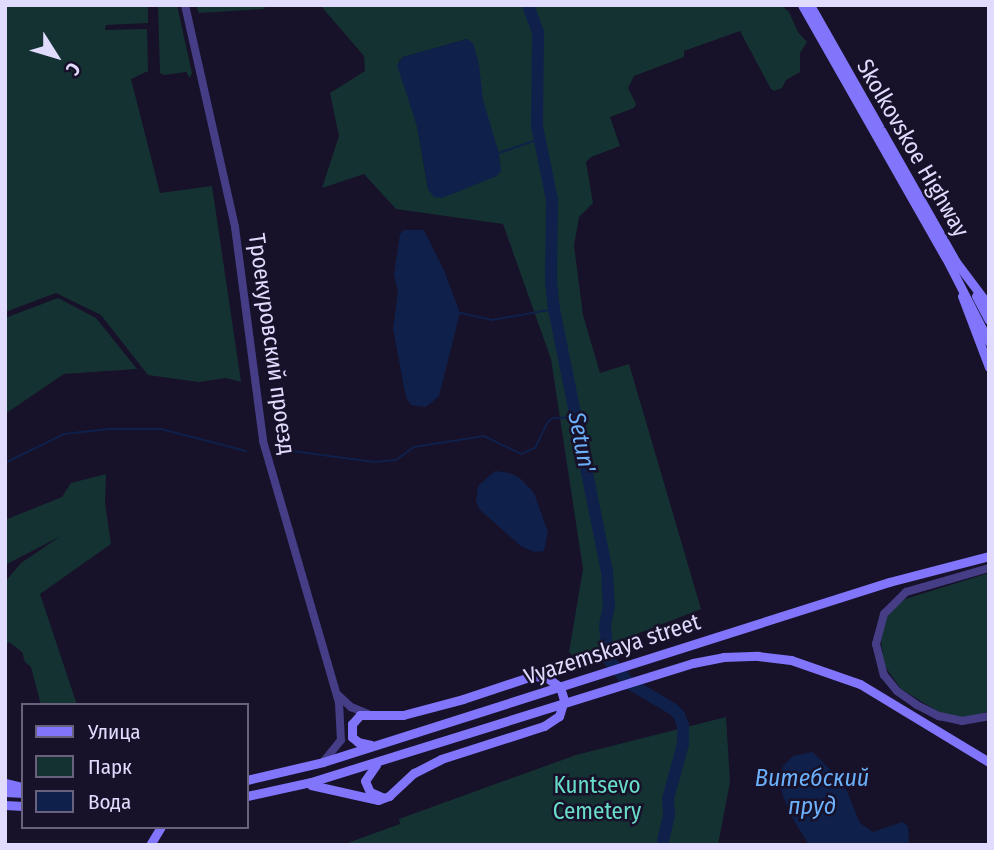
<!DOCTYPE html>
<meta charset="utf-8">
<style>
body{margin:0}
#map{position:relative;width:994px;height:850px;overflow:hidden;background:#171129;font-family:"Fira Sans Condensed",sans-serif}
div>[style]{position:absolute}
[style*='--x']{left:calc(var(--x)*1px);top:calc(var(--y)*1px);width:calc(var(--w)*1px);rotate:calc(var(--a)*1deg)}
.green>*{inset:0;background:#153233}
.water>*{inset:0;background:#0f214b}
.stream>*{height:2px;margin:-1px;padding:0 1px;transform-origin:1px;border-radius:1px;background:#0f214b}
.river>*{height:12px;margin:-6px;padding:0 6px;transform-origin:6px;border-radius:6px;background:#0f214b}
.tertiary>*{height:8px;margin:-4px;padding:0 4px;transform-origin:4px;border-radius:4px;background:#453e87}
.secondary>*{height:9px;margin:-4.5px;padding:0 4.5px;transform-origin:4.5px;border-radius:4.5px;background:#8175fb}
.secondary-bridge>*{height:9px;margin:-4.5px;padding:0 4.5px;transform-origin:4.5px;border-radius:4.5px;background:#8175fb}
span{translate:-50% -50%;white-space:nowrap;text-align:center;line-height:1.15;-webkit-text-stroke:5px #171129;paint-order:stroke}
.street-label{font-size:23px;color:#e1dbfe}
.park-label{font-size:23px;color:#68ddc7}
.water-label{font-size:24px;color:#6cb0fa;font-style:italic}
.frame{position:absolute;inset:0;border:7px solid #e1dbfe;pointer-events:none}
.legend{position:absolute;left:21px;top:703px;width:228px;height:126px;box-sizing:border-box;background:#171129;border:2px solid #68627e;margin:0;padding:9px 12px;list-style:none;font-size:21px;color:#e1dbfe}
.legend li{display:flex;align-items:center;gap:14px;height:35px}
.legend b{width:35px;border:2px solid #68627e}
.north{position:absolute;left:21px;top:21px;width:70px;height:70px;-webkit-text-stroke:5px #171129;paint-order:stroke;rotate:127deg;font-size:19px;font-weight:700;line-height:28px;text-align:center;color:#e1dbfe}
.north::after{content:'';display:block;margin:auto;width:24px;height:32px;background:#e1dbfe;clip-path:polygon(50% 0,100% 100%,50% 72%,0 100%)}
</style>
<div id="map">
<div class="green">
<i style="clip-path:polygon(5px 5px,148px 5px,148px 23px,106px 25px,105px 30px,147px 29px,148px 71px,131px 79px,160px 193px,212px 186px,241px 382px,226px 378px,199px 382px,148px 375px,101px 315px,56px 293px,5px 312px)"></i>
<i style="clip-path:polygon(158px 5px,177px 5px,192px 73px,190px 78px,186px 72px,164px 75px,160px 73px)"></i>
<i style="clip-path:polygon(196px 5px,268px 5px,263px 9px,199px 13px)"></i>
<i style="clip-path:polygon(evenodd,320px 5px,781px 5px,789px 12px,798px 32px,807px 42px,800px 53px,800px 72px,786px 80px,782px 88px,774px 91px,771px 89px,740px 31px,684px 51px,684px 57px,634px 76px,628px 88px,636px 104px,634px 108px,610px 117px,620px 146px,591px 157px,586px 162px,593px 203px,579px 217px,574px 246px,583px 315px,600px 373px,629px 364px,701px 609px,575px 658px,569px 652px,583px 569px,551px 359px,503px 224px,396px 209px,364px 174px,322px 188px,339px 136px,330px 93px,365px 71px,364px 56px,320px 5px,467px 39px,489px 125px,499px 153px,442px 197px,428px 189px,417px 126px,399px 61px,403px 57px,467px 39px)"></i>
<i style="clip-path:polygon(58px 298px,96px 318px,137px 369px,64px 374px,5px 414px,5px 318px)"></i>
<i style="clip-path:polygon(106px 474px,105px 502px,111px 544px,40px 594px,77px 705px,41px 705px,31px 667px,25px 662px,22px 652px,9px 642px,5px 645px,5px 582px,21px 563px,61px 536px,5px 565px,5px 520px,62px 497px,71px 483px)"></i>
<i style="clip-path:polygon(989px 573px,989px 711px,969px 718px,955px 718px,942px 714px,901px 689px,884px 665px,881px 640px,886px 619px,893px 608px,905px 599px)"></i>
<i style="clip-path:polygon(726px 717px,730px 782px,718px 845px,342px 845px,400px 824px,399px 819px,576px 755px)"></i>
</div>
<div class="water">
<i style="clip-path:polygon(467px 39px,473px 43px,479px 64px,483px 100px,499px 153px,501px 171px,497px 176px,442px 198px,434px 197px,428px 189px,417px 126px,397px 65px,403px 57px)"></i>
<i style="clip-path:polygon(404px 230px,424px 230px,445px 273px,460px 313px,439px 396px,426px 407px,411px 405px,406px 397px,393px 329px,398px 292px,394px 274px,400px 234px)"></i>
<i style="clip-path:polygon(495px 471px,510px 473px,521px 479px,534px 493px,548px 532px,544px 551px,535px 552px,522px 547px,479px 509px,476px 501px,478px 486px)"></i>
<i style="clip-path:polygon(813px 752px,844px 784px,860px 823px,873px 832px,902px 822px,908px 826px,909px 845px,809px 845px,790px 814px,777px 779px,784px 765px,793px 756px)"></i>
</div>
<div class="stream">
<i style="--x:499;--y:153;--w:42;--a:-19.3"></i>
<i style="--x:460;--y:313;--w:33;--a:12"></i>
<i style="--x:492;--y:320;--w:63;--a:-10.1"></i>
<i style="--x:277;--y:449;--w:98;--a:7.6"></i>
<i style="--x:374;--y:462;--w:22;--a:-5"></i>
<i style="--x:396;--y:460;--w:22;--a:-36"></i>
<i style="--x:414;--y:447;--w:71;--a:-8.9"></i>
<i style="--x:484;--y:436;--w:41;--a:25.9"></i>
<i style="--x:521;--y:454;--w:15;--a:-23"></i>
<i style="--x:535;--y:448;--w:28;--a:-64"></i>
<i style="--x:547;--y:423;--w:8;--a:-40"></i>
<i style="--x:553;--y:418;--w:25;--a:-2"></i>
<i style="--x:5;--y:463;--w:66;--a:-26.2"></i>
<i style="--x:64;--y:434;--w:45;--a:-6.3"></i>
<i style="--x:109;--y:429;--w:52;--a:0"></i>
<i style="--x:161;--y:429;--w:88;--a:14.5"></i>
</div>
<div class="river">
<i style="--x:528;--y:5;--w:30;--a:70"></i>
<i style="--x:538;--y:33;--w:93;--a:90.6"></i>
<i style="--x:537;--y:126;--w:76;--a:78.5"></i>
<i style="--x:552;--y:200;--w:81;--a:90.7"></i>
<i style="--x:551;--y:281;--w:28;--a:84"></i>
<i style="--x:554;--y:309;--w:268;--a:78.6"></i>
<i style="--x:607;--y:572;--w:33;--a:87"></i>
<i style="--x:609;--y:605;--w:21;--a:101"></i>
<i style="--x:605;--y:626;--w:33;--a:85"></i>
<i style="--x:608;--y:659;--w:32;--a:49"></i>
<i style="--x:629;--y:683;--w:51;--a:30.6"></i>
<i style="--x:673;--y:709;--w:8;--a:45"></i>
<i style="--x:679;--y:715;--w:11;--a:68"></i>
<i style="--x:683;--y:725;--w:19;--a:90"></i>
<i style="--x:683;--y:744;--w:57;--a:105.3"></i>
<i style="--x:668;--y:799;--w:16;--a:86"></i>
<i style="--x:669;--y:815;--w:31;--a:103"></i>
</div>
<div class="tertiary">
<i style="--x:185;--y:5;--w:228;--a:77.3"></i>
<i style="--x:235;--y:227;--w:216;--a:82.5"></i>
<i style="--x:263;--y:441;--w:273;--a:73.8"></i>
<i style="--x:339;--y:703;--w:37;--a:87"></i>
<i style="--x:341;--y:740;--w:26;--a:129"></i>
<i style="--x:989;--y:568;--w:86;--a:163.9"></i>
<i style="--x:906;--y:592;--w:31;--a:135"></i>
<i style="--x:884;--y:614;--w:31;--a:105"></i>
<i style="--x:876;--y:644;--w:32;--a:76"></i>
<i style="--x:884;--y:675;--w:21;--a:51"></i>
<i style="--x:897;--y:691;--w:24;--a:35"></i>
<i style="--x:917;--y:705;--w:25;--a:27"></i>
<i style="--x:939;--y:716;--w:24;--a:12"></i>
<i style="--x:962;--y:721;--w:27;--a:-10"></i>
<i style="--x:338;--y:695;--w:18;--a:43"></i>
<i style="--x:351;--y:707;--w:18;--a:22"></i>
</div>
<div class="secondary">
<i style="--x:802;--y:5;--w:291;--a:60.4"></i>
<i style="--x:946;--y:258;--w:94;--a:62.9"></i>
<i style="--x:810;--y:5;--w:296;--a:60.4"></i>
<i style="--x:956;--y:262;--w:55;--a:53.1"></i>
<i style="--x:962;--y:296;--w:76;--a:69.2"></i>
<i style="--x:976;--y:296;--w:27;--a:62"></i>
<i style="--x:371;--y:745;--w:13;--a:-167"></i>
<i style="--x:358;--y:742;--w:8;--a:-140"></i>
<i style="--x:352;--y:737;--w:13;--a:-90"></i>
<i style="--x:352;--y:724;--w:12;--a:-48"></i>
<i style="--x:360;--y:715;--w:43;--a:0"></i>
<i style="--x:403;--y:715;--w:62;--a:-14.9"></i>
<i style="--x:376;--y:765;--w:19;--a:125"></i>
<i style="--x:365;--y:781;--w:12;--a:66"></i>
<i style="--x:370;--y:792;--w:13;--a:23"></i>
<i style="--x:247;--y:780;--w:78;--a:-13.3"></i>
<i style="--x:323;--y:762;--w:594;--a:-17.64"></i>
<i style="--x:889;--y:582;--w:103;--a:-14.6"></i>
<i style="--x:5;--y:783;--w:18;--a:13"></i>
<i style="--x:311;--y:785;--w:69;--a:12.6"></i>
<i style="--x:378;--y:800;--w:12;--a:-20"></i>
<i style="--x:389;--y:796;--w:34;--a:-43"></i>
<i style="--x:414;--y:773;--w:30;--a:-27"></i>
<i style="--x:441;--y:759;--w:108;--a:-17.8"></i>
<i style="--x:5;--y:792;--w:18;--a:3"></i>
<i style="--x:247;--y:796;--w:66;--a:-12.3"></i>
<i style="--x:311;--y:782;--w:400;--a:-17.3"></i>
<i style="--x:693;--y:663;--w:31;--a:-11"></i>
<i style="--x:723;--y:657;--w:35;--a:-2"></i>
<i style="--x:758;--y:656;--w:33;--a:7"></i>
<i style="--x:791;--y:660;--w:73;--a:19.2"></i>
<i style="--x:860;--y:684;--w:151;--a:31.2"></i>
<i style="--x:5;--y:805;--w:18;--a:3"></i>
<i style="--x:150;--y:845;--w:21;--a:-59"></i>
</div>
<div class="secondary-bridge">
<i style="--x:463;--y:699;--w:73;--a:-18.4"></i>
<i style="--x:532;--y:676;--w:14;--a:4"></i>
<i style="--x:546;--y:677;--w:17;--a:36"></i>
<i style="--x:560;--y:687;--w:14;--a:73"></i>
<i style="--x:564;--y:700;--w:17;--a:107"></i>
<i style="--x:559;--y:716;--w:18;--a:146"></i>
</div>
<div class="street-label">
<span style="left:913px;top:148px;rotate:60deg">Skolkovskoe Highway</span>
<span style="left:272px;top:344px;rotate:82deg">Троекуровский проезд</span>
<span style="left:612px;top:649px;rotate:-18deg">Vyazemskaya street</span>
</div>
<div class="park-label">
<span style="left:597px;top:798px">Kuntsevo<br>Cemetery</span>
</div>
<div class="water-label">
<span style="left:581px;top:442px;rotate:79deg">Setun'</span>
<span style="left:812px;top:793px">Витебский<br>пруд</span>
</div>
<div class="frame"></div>
<ul class="legend">
<li><b style="height:9px;background:#8175fb"></b>Улица</li>
<li><b style="height:19px;background:#153233"></b>Парк</li>
<li><b style="height:19px;background:#0f214b"></b>Вода</li>
</ul>
<div class="north">С</div>
</div>
